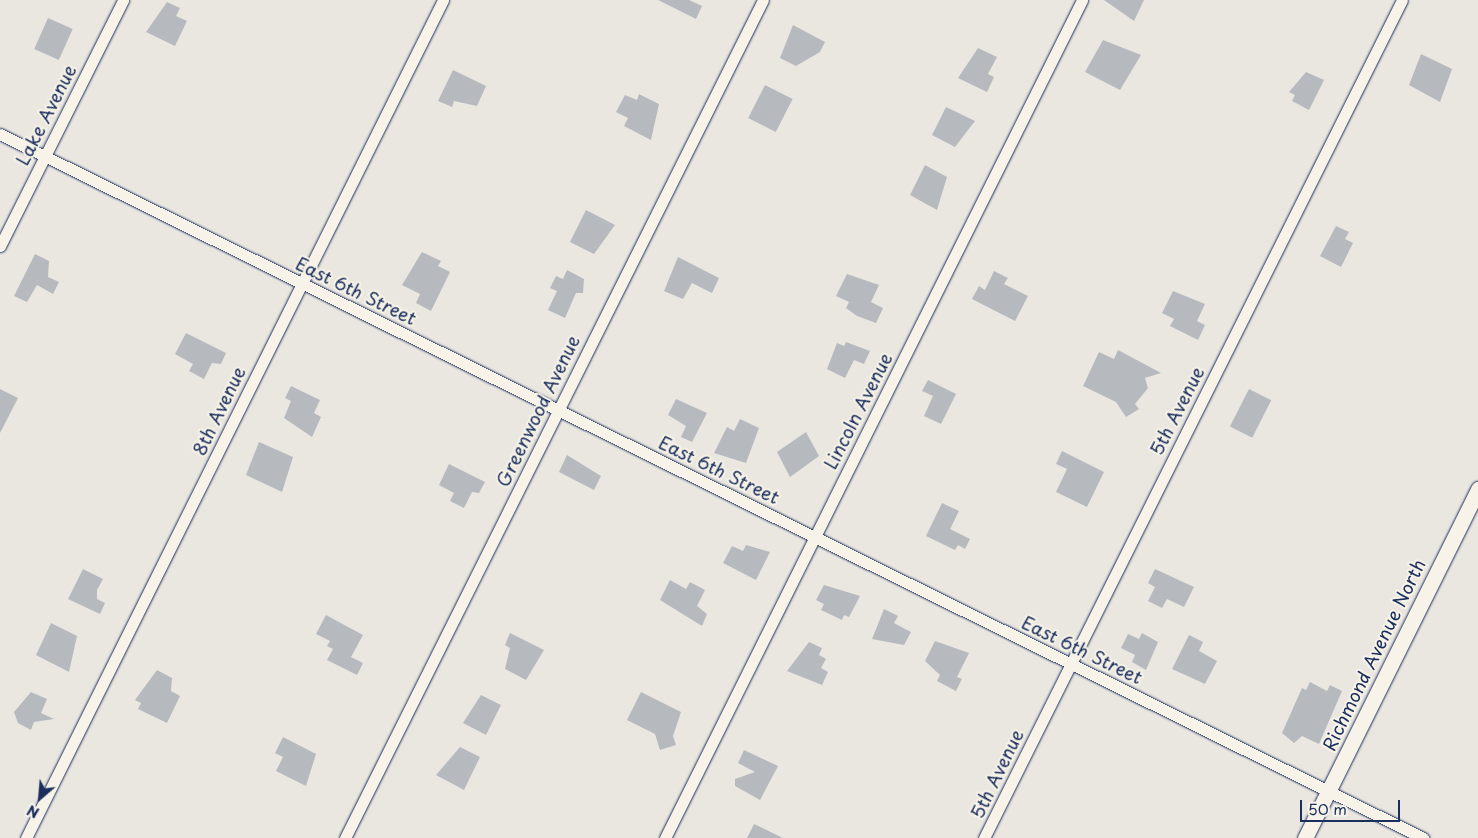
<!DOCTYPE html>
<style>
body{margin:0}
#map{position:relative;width:1478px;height:838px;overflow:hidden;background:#eae7e0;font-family:"Playpen Sans",sans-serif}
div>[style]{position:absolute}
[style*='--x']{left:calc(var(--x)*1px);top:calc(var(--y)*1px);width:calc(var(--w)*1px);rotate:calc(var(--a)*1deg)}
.building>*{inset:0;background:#b6babf;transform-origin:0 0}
.roads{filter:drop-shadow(0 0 1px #1b2f5e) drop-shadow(0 0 1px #1b2f5e)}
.street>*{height:11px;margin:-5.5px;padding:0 5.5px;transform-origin:5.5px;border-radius:5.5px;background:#f7f3e8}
.secondary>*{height:15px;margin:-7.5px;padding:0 7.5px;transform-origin:7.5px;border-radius:7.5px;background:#f7f3e8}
span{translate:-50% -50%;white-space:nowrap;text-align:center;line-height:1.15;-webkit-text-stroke:4px #f7f3e8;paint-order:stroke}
.street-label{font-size:18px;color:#1b2f5e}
.north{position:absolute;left:15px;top:773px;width:50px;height:50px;-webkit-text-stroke:4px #f7f3e8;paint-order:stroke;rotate:207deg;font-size:14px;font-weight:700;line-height:20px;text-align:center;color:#1b2f5e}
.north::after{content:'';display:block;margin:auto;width:18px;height:22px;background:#1b2f5e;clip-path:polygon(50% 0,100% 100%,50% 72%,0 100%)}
.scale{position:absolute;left:1300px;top:800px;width:100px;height:22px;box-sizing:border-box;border:2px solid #1b2f5e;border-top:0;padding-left:6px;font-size:15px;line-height:18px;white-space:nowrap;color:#1b2f5e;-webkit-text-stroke:4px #f7f3e8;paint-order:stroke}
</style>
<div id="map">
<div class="building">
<i style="clip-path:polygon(658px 0,689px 0,702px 6px,696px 19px)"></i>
<i style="clip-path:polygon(1104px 0,1144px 0,1134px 21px)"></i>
<i style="clip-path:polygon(167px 2px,180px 8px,176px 16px,187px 21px,175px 46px,146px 32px)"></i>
<i style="left:48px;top:18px;width:27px;height:34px;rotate:24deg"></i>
<i style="clip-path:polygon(793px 25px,825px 42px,820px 52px,796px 66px,780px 58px)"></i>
<i style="clip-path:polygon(1103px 40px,1141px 55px,1120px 90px,1085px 72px)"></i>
<i style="clip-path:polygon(978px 48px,997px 57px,988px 74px,994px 77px,987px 92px,958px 78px)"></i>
<i style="clip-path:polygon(1421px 54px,1452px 69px,1440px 102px,1409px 85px)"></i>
<i style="clip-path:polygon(453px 70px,486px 86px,477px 106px,454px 101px,452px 107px,438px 101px)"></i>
<i style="clip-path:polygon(1306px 72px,1324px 80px,1309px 110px,1292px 101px,1295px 95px,1289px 92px)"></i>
<i style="left:765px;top:85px;width:31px;height:37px;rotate:27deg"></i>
<i style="clip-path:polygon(639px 94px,659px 104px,651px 140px,624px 126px,628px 118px,616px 112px,625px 95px,637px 100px)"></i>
<i style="clip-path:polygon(946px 107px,975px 121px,955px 147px,932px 135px)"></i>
<i style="clip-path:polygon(925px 165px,947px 177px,937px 210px,910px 195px)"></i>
<i style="clip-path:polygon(586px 210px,615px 225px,594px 254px,570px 242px)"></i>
<i style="clip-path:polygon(1336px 226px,1349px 232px,1345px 239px,1353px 243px,1341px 267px,1320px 256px)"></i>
<i style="clip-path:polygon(422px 252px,441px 261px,438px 266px,450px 272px,431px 311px,416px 303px,420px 294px,402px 285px)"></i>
<i style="clip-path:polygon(35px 254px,49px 261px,48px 277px,59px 282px,53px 294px,37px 285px,27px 302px,14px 296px)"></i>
<i style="clip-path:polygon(678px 257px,719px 278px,712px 293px,692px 283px,683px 299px,664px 291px)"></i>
<i style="clip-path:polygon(567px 270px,584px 279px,583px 293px,576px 293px,565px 318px,548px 310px,557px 291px,550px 288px,556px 276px,563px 279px)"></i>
<i style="clip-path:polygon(994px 271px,1008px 278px,1004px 284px,1028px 296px,1015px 321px,972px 299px,979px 286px,985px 290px)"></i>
<i style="clip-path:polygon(847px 274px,879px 285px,871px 302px,883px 308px,876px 323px,857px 316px,846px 308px,849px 302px,836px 296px)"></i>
<i style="clip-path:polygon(1173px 291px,1205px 304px,1197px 321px,1205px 325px,1198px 340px,1170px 326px,1174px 319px,1162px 313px)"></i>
<i style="clip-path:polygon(186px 333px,226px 353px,221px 364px,212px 363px,204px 379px,189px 371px,193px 364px,175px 354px)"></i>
<i style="clip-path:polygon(846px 342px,870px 351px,864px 364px,854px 360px,845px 378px,827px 369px,837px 343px,844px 346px)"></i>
<i style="clip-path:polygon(1118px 350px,1161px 373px,1145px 378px,1148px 388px,1135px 404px,1139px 409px,1126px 417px,1116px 402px,1083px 386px,1099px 352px,1114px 359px)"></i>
<i style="clip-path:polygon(928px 380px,956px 394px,941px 424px,924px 416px,933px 396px,922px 391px)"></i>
<i style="clip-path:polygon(291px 386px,320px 400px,314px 413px,321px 417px,312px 437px,284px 418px,291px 401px,285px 398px)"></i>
<i style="clip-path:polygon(0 389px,18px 398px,0 433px)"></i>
<i style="left:1249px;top:389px;width:25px;height:42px;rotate:27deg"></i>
<i style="clip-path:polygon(676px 399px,707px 413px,692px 442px,681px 437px,686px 426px,668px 415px)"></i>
<i style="clip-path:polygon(740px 419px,759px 428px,746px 463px,714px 453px,727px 427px,734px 431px)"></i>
<i style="clip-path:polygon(806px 432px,819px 456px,790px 477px,777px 452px)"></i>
<i style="clip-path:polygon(259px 442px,293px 457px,282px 492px,246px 475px)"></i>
<i style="clip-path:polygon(1062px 451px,1104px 472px,1087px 507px,1056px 492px,1067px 469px,1056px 464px)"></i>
<i style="clip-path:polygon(567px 455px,601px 476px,594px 490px,559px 472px)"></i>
<i style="clip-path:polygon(449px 464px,485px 482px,479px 493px,472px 492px,464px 508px,450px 501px,454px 493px,439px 485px)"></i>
<i style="clip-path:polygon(942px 503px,959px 511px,950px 529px,970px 539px,965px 549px,958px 545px,955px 550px,926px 536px)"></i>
<i style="clip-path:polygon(746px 545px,770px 552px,756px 580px,723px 563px,732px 546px,743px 551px)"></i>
<i style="clip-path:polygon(83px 569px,103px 579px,97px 590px,97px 599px,105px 603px,100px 614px,68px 599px)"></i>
<i style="clip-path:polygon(1155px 569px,1194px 587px,1184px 607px,1167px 599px,1162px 608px,1148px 601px,1155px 587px,1148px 583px)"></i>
<i style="clip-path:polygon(670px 580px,686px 589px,690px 582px,705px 590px,697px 606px,707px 614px,702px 626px,660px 600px)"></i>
<i style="clip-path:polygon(824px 585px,860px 596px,849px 617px,844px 615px,842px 620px,821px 610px,824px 604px,816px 600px)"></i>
<i style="clip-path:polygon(884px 609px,898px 616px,894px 623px,911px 632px,904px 645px,872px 639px)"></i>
<i style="clip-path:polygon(326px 615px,363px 635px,351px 657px,363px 663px,357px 675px,327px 660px,333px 649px,327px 646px,330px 641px,316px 634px)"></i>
<i style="clip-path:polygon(51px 623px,77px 636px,69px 672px,36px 655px)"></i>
<i style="clip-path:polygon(510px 633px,544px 650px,526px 680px,505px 669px,510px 648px,505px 645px)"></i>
<i style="clip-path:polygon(1142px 633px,1158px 642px,1146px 670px,1132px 662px,1135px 655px,1121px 648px,1128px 634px,1139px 639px)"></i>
<i style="clip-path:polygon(1189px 635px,1203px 642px,1199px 651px,1217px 661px,1205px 684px,1172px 669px)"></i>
<i style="clip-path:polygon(935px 641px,969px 653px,957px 677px,962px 679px,956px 691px,937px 681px,940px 675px,925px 661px)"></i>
<i style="clip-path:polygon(809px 642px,822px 648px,819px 655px,826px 659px,821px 668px,828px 672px,822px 685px,787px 671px)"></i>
<i style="clip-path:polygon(157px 670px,172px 678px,171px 691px,180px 696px,167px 723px,138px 709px,141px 703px,135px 700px)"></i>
<i style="clip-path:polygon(1310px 682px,1327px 691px,1330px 685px,1342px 691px,1319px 744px,1302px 736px,1294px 743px,1282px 733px,1302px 688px,1306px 690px)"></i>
<i style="clip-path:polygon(31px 692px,47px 699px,41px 713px,54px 719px,34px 722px,31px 730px,18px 723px,14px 712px)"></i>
<i style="clip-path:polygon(641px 692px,681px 712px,673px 736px,676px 745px,660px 750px,655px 734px,627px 720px)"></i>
<i style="clip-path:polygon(481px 695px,501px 705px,486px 735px,463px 723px)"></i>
<i style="clip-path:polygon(283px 737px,316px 754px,306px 786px,276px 771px,283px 757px,275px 753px)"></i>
<i style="clip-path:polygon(460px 747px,480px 757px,464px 790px,436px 775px)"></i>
<i style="clip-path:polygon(744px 750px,778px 766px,760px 800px,735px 786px,735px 779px,755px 772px,738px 763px)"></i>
<i style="clip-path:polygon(754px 824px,783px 838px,747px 838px)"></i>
</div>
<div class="roads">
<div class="street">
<i style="--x:0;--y:134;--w:1588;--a:26.32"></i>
<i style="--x:0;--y:246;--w:275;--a:-63.4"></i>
<i style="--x:26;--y:838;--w:936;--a:-63.54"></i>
<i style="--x:345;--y:838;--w:936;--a:-63.49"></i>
<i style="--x:665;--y:838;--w:936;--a:-63.54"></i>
<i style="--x:984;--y:838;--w:936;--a:-63.49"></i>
</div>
<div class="secondary">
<i style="--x:1305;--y:838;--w:390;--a:-63.6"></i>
</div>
</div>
<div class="street-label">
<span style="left:46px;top:115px;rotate:-63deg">Lake Avenue</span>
<span style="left:356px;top:291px;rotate:26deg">East 6th Street</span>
<span style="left:219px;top:411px;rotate:-64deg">8th Avenue</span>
<span style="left:538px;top:411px;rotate:-64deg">Greenwood Avenue</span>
<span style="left:858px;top:411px;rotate:-63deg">Lincoln Avenue</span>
<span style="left:1177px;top:411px;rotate:-63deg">5th Avenue</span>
<span style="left:719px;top:470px;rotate:26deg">East 6th Street</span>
<span style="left:1082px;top:650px;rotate:26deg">East 6th Street</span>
<span style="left:1374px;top:655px;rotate:-64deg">Richmond Avenue North</span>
<span style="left:997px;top:774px;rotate:-64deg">5th Avenue</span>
</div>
<div class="north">N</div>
<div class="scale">50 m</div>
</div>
